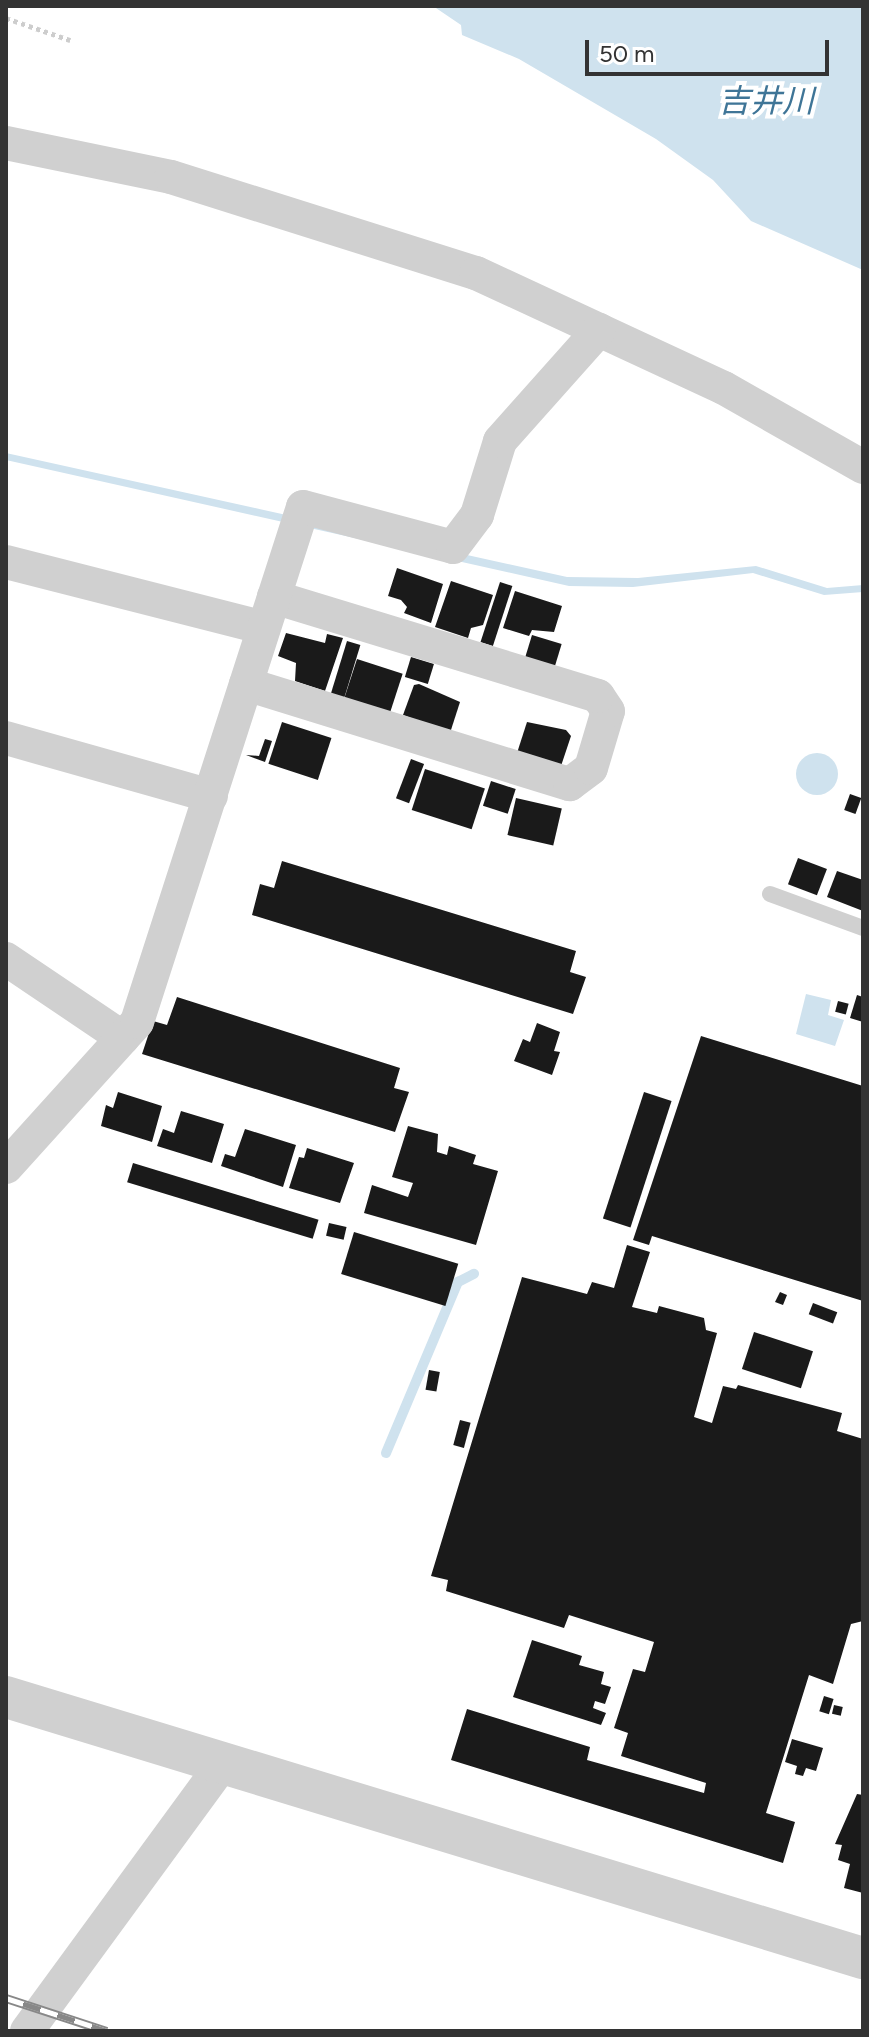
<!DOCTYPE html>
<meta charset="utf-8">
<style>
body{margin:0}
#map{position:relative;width:869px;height:2037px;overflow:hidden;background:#fff;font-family:Figtree,"Noto Sans JP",sans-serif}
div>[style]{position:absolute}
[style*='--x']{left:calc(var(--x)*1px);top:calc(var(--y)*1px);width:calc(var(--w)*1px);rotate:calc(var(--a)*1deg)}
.water>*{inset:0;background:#cfe2ee}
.round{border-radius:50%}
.stream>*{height:10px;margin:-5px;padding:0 5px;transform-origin:5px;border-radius:5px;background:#cfe2ee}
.building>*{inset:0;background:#1a1a1a;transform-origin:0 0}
.path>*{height:5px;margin-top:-2.5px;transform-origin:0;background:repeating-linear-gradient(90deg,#cdcdcd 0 4px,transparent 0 8px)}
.service>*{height:16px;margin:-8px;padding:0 8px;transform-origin:8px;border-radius:8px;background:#d0d0d0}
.minor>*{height:34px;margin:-17px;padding:0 17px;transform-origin:17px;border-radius:17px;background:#d0d0d0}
.tertiary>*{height:42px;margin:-21px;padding:0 21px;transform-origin:21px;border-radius:21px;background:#d0d0d0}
.rail>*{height:9px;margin-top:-4.5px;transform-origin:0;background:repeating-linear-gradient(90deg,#fff 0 18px,#888 0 36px);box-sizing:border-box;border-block:2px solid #888}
span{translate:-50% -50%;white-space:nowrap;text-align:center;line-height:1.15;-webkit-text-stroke:8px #fff;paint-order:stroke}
.water-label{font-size:32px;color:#3f7597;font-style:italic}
.frame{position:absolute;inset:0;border:8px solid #333;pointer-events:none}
.scale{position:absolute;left:585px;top:40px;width:244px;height:36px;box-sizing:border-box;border:4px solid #333;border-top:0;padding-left:10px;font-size:24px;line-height:28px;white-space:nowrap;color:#333;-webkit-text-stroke:6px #fff;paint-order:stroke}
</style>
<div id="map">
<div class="water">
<i style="clip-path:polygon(433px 6px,863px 6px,863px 270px,751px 221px,713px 180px,656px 139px,519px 59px,462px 35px,461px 25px)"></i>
<i style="clip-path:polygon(6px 453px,567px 577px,638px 578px,756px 566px,827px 588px,863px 585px,863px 592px,824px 595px,753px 573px,633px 587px,569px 586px,6px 460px)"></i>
<i class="round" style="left:796px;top:753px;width:42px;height:42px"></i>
<i style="clip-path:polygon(806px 994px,831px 1000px,828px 1015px,844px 1020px,835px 1046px,796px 1034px)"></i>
</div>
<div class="stream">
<i style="--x:386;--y:1453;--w:186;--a:-67.2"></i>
<i style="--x:458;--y:1282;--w:18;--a:-27"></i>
</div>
<div class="building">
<i style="clip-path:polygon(397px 568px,443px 584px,431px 623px,404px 613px,407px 607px,401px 600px,388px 596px)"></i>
<i style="clip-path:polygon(451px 581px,493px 595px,483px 625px,471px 628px,468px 638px,435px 627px)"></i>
<i style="left:500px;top:582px;width:13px;height:63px;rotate:18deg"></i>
<i style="clip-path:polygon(515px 591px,562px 606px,554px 632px,532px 630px,529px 636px,503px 628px)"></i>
<i style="clip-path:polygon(286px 633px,325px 643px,327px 634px,343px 638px,325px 691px,295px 681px,296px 663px,278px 656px)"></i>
<i style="left:532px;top:635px;width:31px;height:25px;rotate:17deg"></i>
<i style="left:347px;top:641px;width:14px;height:55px;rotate:17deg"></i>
<i style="left:411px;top:657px;width:24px;height:21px;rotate:17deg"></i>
<i style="left:357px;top:659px;width:48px;height:43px;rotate:18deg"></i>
<i style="clip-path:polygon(419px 684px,460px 702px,450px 733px,403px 715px,414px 685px)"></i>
<i style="left:282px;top:722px;width:52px;height:44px;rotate:18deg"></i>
<i style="clip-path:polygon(527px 722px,566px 730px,571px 736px,561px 766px,517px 753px)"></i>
<i style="clip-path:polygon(265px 739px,272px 741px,265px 762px,246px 755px,259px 756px)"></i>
<i style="left:411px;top:759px;width:14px;height:42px;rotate:21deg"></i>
<i style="left:425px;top:769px;width:63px;height:43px;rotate:18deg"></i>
<i style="left:491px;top:781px;width:26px;height:26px;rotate:18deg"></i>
<i style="left:850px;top:794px;width:12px;height:17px;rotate:20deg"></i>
<i style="left:516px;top:798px;width:47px;height:38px;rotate:13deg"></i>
<i style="left:798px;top:858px;width:31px;height:28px;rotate:21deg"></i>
<i style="clip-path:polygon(282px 861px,576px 951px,570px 972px,586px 977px,573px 1014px,252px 915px,260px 884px,274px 888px)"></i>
<i style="clip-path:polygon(837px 871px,863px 880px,863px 911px,827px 897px)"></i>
<i style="clip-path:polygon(857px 995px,863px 997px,863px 1022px,850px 1018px)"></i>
<i style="clip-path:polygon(177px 997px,400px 1068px,394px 1088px,409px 1092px,395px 1132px,142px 1054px,153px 1021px,167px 1025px)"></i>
<i style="left:838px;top:1001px;width:11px;height:11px;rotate:15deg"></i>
<i style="clip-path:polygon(537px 1023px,560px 1032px,554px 1051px,560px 1052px,552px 1075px,514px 1061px,523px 1039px,530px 1042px)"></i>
<i style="clip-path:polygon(701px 1036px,863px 1086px,863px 1301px,652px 1236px,649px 1245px,633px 1240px)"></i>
<i style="clip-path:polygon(118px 1092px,162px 1106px,152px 1142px,101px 1126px,106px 1105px,113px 1108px)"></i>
<i style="left:644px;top:1092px;width:29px;height:133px;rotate:18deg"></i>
<i style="clip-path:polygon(181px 1111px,224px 1124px,212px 1163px,157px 1146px,163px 1129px,174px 1133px)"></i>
<i style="clip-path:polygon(408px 1126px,438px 1134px,437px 1152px,447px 1155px,449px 1146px,476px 1155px,473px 1164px,498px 1171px,476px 1245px,364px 1213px,372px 1185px,408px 1197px,413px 1183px,392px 1177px)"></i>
<i style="clip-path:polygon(245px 1129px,296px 1145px,283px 1187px,221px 1166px,225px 1154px,235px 1157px)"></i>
<i style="clip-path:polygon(307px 1148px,354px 1163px,340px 1203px,289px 1188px,299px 1157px,304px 1158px)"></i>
<i style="left:133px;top:1163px;width:194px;height:20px;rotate:17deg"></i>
<i style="left:329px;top:1223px;width:18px;height:13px;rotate:13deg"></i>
<i style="left:354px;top:1232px;width:109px;height:44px;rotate:17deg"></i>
<i style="clip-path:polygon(627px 1245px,650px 1252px,632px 1307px,657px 1313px,659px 1306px,704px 1318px,706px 1330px,717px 1333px,694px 1417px,712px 1423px,723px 1386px,736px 1389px,738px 1385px,842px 1413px,837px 1431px,863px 1439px,863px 1621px,851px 1624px,833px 1684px,809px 1675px,766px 1813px,795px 1822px,783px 1863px,451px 1760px,467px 1709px,590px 1747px,587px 1760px,704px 1793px,706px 1783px,621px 1756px,628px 1733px,614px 1728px,633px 1669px,645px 1672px,654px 1642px,569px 1615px,564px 1628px,446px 1591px,448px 1580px,431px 1576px,522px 1277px,587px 1294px,592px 1282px,614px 1288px)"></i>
<i style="clip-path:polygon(780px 1292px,787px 1295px,783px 1305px,775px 1302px)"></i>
<i style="left:813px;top:1303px;width:26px;height:12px;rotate:21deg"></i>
<i style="left:754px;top:1332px;width:62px;height:39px;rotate:18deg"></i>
<i style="left:429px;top:1370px;width:11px;height:20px;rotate:10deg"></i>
<i style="left:460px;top:1420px;width:11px;height:26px;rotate:15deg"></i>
<i style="clip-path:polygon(532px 1640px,582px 1656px,579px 1665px,604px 1672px,601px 1684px,611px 1687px,605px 1704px,595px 1701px,593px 1708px,606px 1713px,601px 1725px,513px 1697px)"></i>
<i style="left:824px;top:1696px;width:10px;height:16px;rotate:17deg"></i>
<i style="left:834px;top:1705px;width:9px;height:9px;rotate:13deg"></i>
<i style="clip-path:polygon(792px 1739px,823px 1748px,816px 1771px,806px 1768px,803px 1776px,795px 1774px,797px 1766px,785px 1762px)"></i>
<i style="clip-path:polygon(857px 1794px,863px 1795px,863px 1893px,844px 1888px,850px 1864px,838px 1860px,842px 1845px,835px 1844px)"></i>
</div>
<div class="path">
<i style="--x:6;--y:18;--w:68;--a:19"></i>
</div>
<div class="service">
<i style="--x:770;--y:894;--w:99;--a:20.1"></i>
</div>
<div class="minor">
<i style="--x:6;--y:143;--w:168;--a:11.6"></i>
<i style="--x:171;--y:177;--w:320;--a:17.5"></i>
<i style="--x:476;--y:273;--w:273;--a:24.9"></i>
<i style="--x:724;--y:388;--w:160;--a:29.6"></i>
<i style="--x:6;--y:562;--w:266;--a:14.3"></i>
<i style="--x:246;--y:684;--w:339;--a:17.2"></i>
<i style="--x:570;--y:784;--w:26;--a:-37"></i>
<i style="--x:591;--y:768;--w:59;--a:-73.4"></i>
<i style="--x:608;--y:711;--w:18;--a:-124"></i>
<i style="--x:598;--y:696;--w:339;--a:-163"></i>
<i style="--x:6;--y:738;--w:213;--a:15.8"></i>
<i style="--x:6;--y:959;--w:141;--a:34"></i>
<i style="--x:6;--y:1167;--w:195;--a:-47.9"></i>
<i style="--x:137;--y:1022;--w:541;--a:-72.13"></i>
<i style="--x:303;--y:507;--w:155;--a:14.9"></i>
<i style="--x:453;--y:547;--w:40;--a:-53"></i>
<i style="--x:477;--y:515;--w:77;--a:-72.7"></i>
<i style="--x:500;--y:441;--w:149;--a:-48.3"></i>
<i style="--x:27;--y:2031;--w:333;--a:-53.8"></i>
</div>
<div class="tertiary">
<i style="--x:6;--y:1697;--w:896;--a:16.94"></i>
</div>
<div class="rail">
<i style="--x:6;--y:1998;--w:106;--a:18.1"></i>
</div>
<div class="water-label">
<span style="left:766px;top:101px">吉井川</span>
</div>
<div class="frame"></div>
<div class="scale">50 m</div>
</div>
